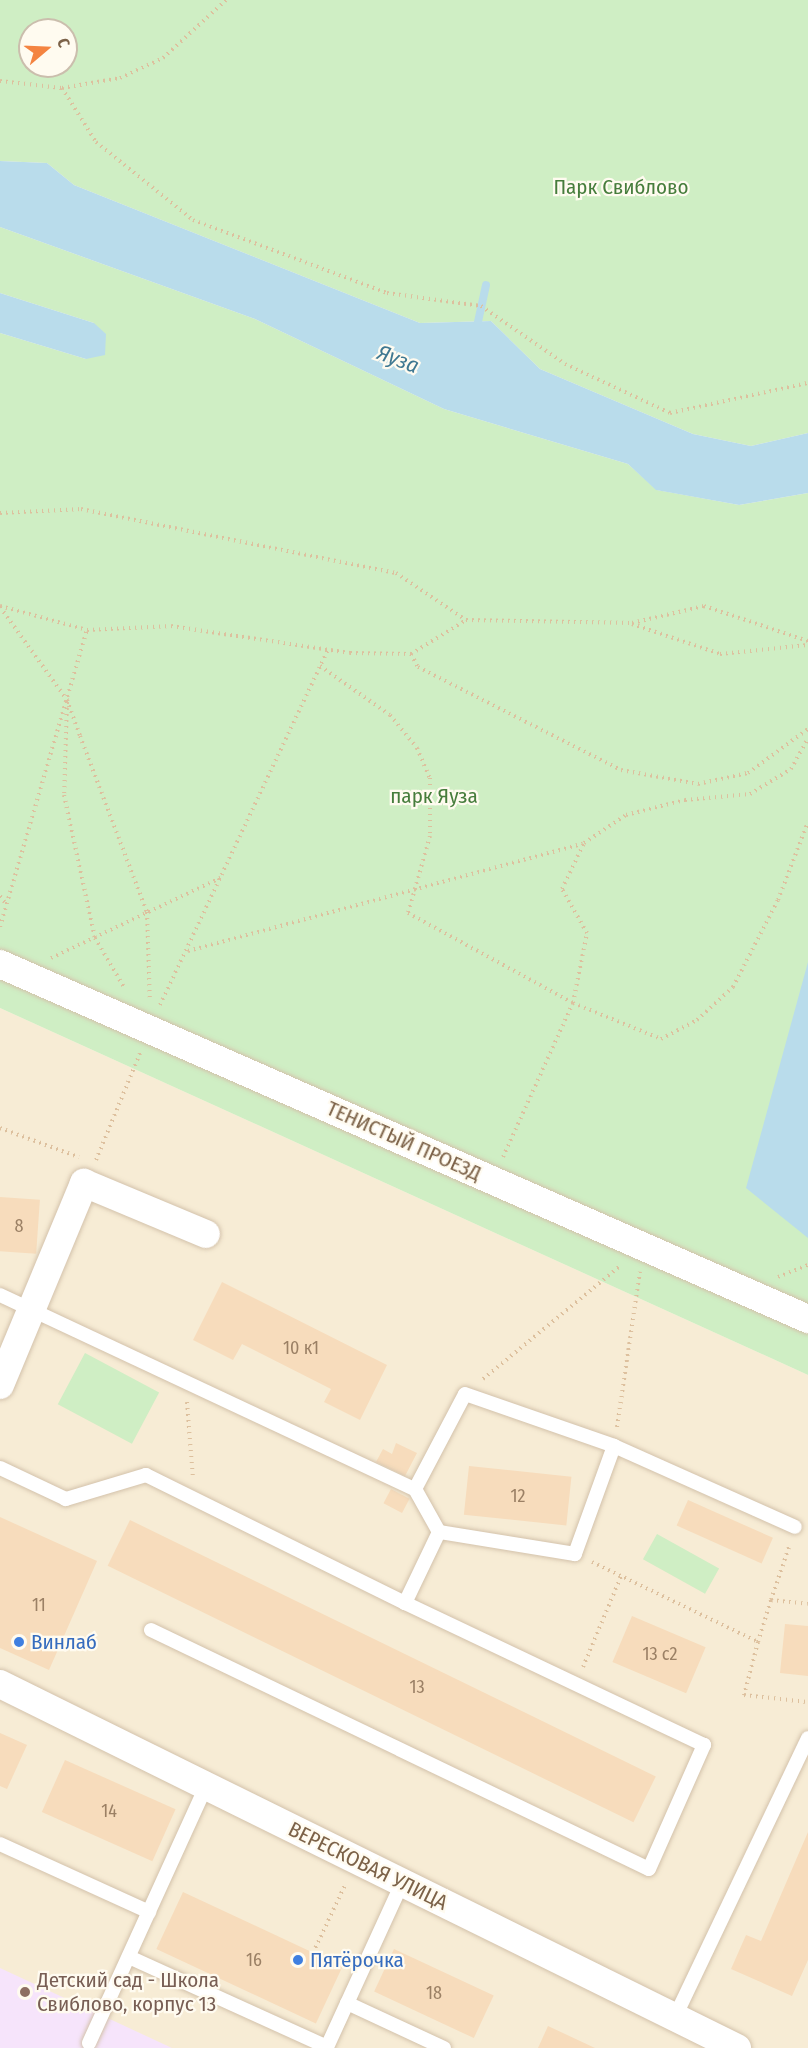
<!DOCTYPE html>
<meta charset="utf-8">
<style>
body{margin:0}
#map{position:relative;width:808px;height:2048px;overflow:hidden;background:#fef9e8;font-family:"Fira Sans Condensed",sans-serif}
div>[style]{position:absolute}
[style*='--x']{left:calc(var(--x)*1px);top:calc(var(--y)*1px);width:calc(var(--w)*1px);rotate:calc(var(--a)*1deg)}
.residential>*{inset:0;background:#f7ecd5}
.education>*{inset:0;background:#f6e4fb}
.green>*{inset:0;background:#cfeec4;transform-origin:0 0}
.water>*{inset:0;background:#b9dceb}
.stream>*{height:8px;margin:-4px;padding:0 4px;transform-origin:4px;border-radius:4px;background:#b9dceb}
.building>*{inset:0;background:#f7dcbc;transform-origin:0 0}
.path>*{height:4px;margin-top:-2px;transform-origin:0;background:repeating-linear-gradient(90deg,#ddc09e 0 1.5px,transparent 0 6px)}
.roads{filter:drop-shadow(0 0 2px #d3c2ab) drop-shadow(0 0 2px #d3c2ab)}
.lane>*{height:14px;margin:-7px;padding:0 7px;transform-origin:7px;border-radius:7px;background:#fff}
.street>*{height:28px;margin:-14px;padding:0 14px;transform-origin:14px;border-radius:14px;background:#fff}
.dots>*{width:16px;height:16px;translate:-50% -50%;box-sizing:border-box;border:3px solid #fffbf0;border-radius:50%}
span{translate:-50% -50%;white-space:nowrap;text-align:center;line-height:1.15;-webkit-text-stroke:4.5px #fffbf0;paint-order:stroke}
.number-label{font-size:18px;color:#9b8065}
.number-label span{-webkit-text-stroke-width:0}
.park-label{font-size:21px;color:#467d3c}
.street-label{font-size:21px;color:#7c6248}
.shop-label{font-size:21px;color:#366cbe}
.left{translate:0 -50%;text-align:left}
.education-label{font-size:21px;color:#785e54}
.water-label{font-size:22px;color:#3f7891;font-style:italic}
.north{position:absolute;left:18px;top:18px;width:60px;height:60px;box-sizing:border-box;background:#fffbf0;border:2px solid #cbbead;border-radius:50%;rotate:71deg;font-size:16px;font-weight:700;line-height:24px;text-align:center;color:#7c6248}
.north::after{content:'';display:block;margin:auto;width:21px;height:27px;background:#f48441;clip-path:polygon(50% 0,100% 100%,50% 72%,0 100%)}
</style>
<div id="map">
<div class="residential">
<i style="clip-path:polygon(0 1008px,808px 1375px,808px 2048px,0 2048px)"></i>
</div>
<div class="education">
<i style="clip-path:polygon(0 1968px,172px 2048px,0 2048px)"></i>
</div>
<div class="green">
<i style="clip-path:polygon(evenodd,0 0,808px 0,808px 433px,751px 446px,693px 434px,540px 369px,491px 321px,420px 323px,74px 185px,47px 163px,0 161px,0 0,30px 30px,66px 30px,66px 66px,30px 66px,30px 30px)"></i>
<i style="clip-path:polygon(0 227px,255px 319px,444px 409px,628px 464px,657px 490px,739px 505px,808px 493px,808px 1375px,0 1008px,0 333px,86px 359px,94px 323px,0 293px)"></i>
<i style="left:85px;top:1353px;width:84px;height:58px;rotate:28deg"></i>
<i style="left:657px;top:1534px;width:71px;height:29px;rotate:29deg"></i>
</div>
<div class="water">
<i style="clip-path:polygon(0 161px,47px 163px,74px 185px,420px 323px,491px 321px,540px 369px,693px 434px,751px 446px,808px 433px,808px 493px,739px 505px,656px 490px,628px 464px,444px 409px,255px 319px,0 227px)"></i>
<i style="clip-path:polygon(0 293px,94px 323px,106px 334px,105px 355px,86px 359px,0 333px)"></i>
<i style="clip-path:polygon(808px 962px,808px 1238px,746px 1188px)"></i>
</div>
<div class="stream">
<i style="--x:476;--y:331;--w:47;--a:-77.7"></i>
</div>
<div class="building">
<i style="left:0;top:1197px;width:40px;height:54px;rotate:4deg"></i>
<i style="clip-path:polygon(222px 1282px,387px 1365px,360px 1420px,324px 1402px,331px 1389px,242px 1344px,233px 1360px,193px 1340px)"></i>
<i style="clip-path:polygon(396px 1443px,417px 1453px,405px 1476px,376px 1462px,383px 1449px,392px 1454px)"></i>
<i style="left:469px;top:1466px;width:103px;height:49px;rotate:6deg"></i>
<i style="left:391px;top:1489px;width:21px;height:16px;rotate:28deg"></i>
<i style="left:688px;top:1500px;width:93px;height:28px;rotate:24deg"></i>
<i style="clip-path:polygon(0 1517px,97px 1561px,49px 1670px,0 1648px)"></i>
<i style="left:130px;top:1520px;width:585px;height:51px;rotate:26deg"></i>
<i style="left:632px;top:1616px;width:80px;height:50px;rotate:23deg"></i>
<i style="clip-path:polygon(785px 1624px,808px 1626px,808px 1676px,780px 1673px)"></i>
<i style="clip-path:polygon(0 1733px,27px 1745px,7px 1789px,0 1786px)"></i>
<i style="left:65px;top:1760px;width:121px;height:57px;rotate:24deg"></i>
<i style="clip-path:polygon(808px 1832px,808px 1960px,792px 1996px,731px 1969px,746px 1935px,761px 1941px)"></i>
<i style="left:183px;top:1892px;width:176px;height:63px;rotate:25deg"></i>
<i style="left:394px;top:1949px;width:110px;height:47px;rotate:25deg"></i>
<i style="clip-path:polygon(548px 2026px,595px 2048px,538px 2048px)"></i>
</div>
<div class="path">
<i style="--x:0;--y:81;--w:62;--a:6.4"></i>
<i style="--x:62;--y:88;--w:59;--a:-9.8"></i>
<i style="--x:120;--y:78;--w:47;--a:-24.9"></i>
<i style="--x:163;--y:58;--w:86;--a:-42.6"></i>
<i style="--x:62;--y:88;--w:64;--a:57.8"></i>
<i style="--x:96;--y:142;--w:124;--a:38.8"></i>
<i style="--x:193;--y:220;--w:207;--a:20.6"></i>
<i style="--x:387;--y:293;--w:95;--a:7.9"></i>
<i style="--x:481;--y:306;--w:102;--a:34.6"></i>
<i style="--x:565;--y:364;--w:116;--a:25"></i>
<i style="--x:670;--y:413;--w:141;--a:-12.3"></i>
<i style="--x:0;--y:513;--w:81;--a:-2.8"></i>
<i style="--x:81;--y:509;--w:321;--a:11.5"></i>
<i style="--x:396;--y:573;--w:84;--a:33.9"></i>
<i style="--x:0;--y:606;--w:90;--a:15.4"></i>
<i style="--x:87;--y:630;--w:84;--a:-2.7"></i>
<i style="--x:171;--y:626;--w:181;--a:8.6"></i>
<i style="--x:350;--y:653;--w:61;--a:0.9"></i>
<i style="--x:411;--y:654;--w:65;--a:-31.7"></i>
<i style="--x:466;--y:620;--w:166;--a:1"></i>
<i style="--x:632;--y:623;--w:74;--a:-13.3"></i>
<i style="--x:704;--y:606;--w:110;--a:18.6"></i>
<i style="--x:0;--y:607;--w:115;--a:54.2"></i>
<i style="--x:67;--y:700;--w:38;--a:70"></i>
<i style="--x:80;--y:736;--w:188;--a:69.2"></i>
<i style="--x:147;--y:912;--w:89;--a:88.1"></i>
<i style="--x:632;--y:624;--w:93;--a:18.8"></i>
<i style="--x:720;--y:654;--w:88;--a:-5.8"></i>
<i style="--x:411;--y:654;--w:15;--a:62"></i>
<i style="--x:418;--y:667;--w:228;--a:26.9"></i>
<i style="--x:621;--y:770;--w:78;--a:10.3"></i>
<i style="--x:698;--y:784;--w:51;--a:-12.4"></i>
<i style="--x:748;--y:773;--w:74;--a:-36.3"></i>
<i style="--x:320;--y:666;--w:85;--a:35"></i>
<i style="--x:390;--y:715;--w:43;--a:50.7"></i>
<i style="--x:417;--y:748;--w:33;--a:67"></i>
<i style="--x:430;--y:778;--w:58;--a:90"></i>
<i style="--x:430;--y:836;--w:80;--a:105.9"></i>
<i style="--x:408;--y:913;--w:188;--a:28.6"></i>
<i style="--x:573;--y:1003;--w:95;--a:22.2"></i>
<i style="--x:661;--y:1039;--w:41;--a:-27.8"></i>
<i style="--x:697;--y:1020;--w:49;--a:-42.5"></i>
<i style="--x:733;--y:987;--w:98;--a:-62.7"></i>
<i style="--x:778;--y:900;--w:84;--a:-69"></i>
<i style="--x:67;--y:702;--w:93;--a:91.8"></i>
<i style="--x:64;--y:795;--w:146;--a:77.8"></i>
<i style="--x:95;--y:938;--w:59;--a:59.5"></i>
<i style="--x:0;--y:896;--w:10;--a:53"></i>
<i style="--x:0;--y:927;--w:309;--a:-73.7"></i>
<i style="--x:188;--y:951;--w:409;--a:-15.2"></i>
<i style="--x:51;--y:958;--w:189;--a:-25.3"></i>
<i style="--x:160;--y:1005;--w:395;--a:-64.7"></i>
<i style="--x:0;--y:1128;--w:84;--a:20.2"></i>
<i style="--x:503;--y:1157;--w:169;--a:-65.6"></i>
<i style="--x:573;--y:1003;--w:71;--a:-78.7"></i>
<i style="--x:587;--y:933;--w:51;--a:-119.6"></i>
<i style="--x:562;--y:889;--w:51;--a:-64.4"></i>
<i style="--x:584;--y:843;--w:50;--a:-33.7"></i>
<i style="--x:626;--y:815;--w:61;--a:-14.3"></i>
<i style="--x:685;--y:800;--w:65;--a:-5.3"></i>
<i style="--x:750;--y:794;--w:48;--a:-31.4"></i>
<i style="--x:791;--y:769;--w:35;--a:-61"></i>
<i style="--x:96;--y:1160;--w:116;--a:-67.6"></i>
<i style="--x:778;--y:1277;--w:32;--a:-22"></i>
<i style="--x:483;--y:1379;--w:178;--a:-39.5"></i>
<i style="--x:187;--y:1402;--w:76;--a:85.5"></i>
<i style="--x:617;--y:1427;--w:157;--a:-81.6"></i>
<i style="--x:592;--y:1562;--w:184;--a:25.7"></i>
<i style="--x:758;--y:1642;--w:44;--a:-72.8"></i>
<i style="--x:771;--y:1600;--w:37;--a:6"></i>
<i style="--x:771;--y:1600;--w:59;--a:-71.3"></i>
<i style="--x:758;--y:1642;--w:55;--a:104.8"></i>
<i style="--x:744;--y:1695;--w:64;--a:6.2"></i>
<i style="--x:583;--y:1667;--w:99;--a:-67.3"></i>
<i style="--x:313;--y:1953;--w:77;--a:-64.8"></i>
</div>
<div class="roads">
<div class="lane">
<i style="--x:0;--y:1295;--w:458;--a:25.1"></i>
<i style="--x:415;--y:1489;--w:49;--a:60.8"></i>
<i style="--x:439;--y:1532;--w:79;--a:115.6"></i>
<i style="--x:405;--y:1603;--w:289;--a:-153.7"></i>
<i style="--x:146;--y:1475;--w:84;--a:163.3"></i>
<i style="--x:66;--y:1499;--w:73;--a:-154.8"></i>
<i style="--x:614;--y:1446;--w:198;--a:24.1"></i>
<i style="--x:415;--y:1489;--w:107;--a:-62.2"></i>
<i style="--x:465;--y:1394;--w:158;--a:19.2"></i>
<i style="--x:614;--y:1446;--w:115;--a:109.9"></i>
<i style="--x:575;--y:1554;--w:138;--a:-170.8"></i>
<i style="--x:151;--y:1630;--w:552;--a:25.64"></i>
<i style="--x:649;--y:1869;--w:136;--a:-66.1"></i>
<i style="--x:704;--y:1745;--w:331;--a:-154.6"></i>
<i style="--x:0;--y:1844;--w:164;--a:24.5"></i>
<i style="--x:129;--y:1957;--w:217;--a:24.4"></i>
<i style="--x:327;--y:2047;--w:180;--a:-65.4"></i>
<i style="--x:347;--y:2003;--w:107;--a:24.9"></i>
<i style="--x:675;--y:2017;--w:309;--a:-64.5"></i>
<i style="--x:89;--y:2043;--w:282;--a:-65.5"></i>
</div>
<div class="street">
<i style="--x:0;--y:964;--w:883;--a:23.72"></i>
<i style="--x:0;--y:1385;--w:219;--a:-67.4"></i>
<i style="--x:84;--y:1183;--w:132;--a:22.7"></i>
<i style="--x:0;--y:1684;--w:822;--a:26.28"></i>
</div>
</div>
<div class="dots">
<i style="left:19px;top:1642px;background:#3f7fe0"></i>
<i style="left:298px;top:1960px;background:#3f7fe0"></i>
<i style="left:25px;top:1992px;background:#8d6e63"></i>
</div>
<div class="number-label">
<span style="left:19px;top:1226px">8</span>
<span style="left:301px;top:1348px">10 к1</span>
<span style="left:518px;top:1496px">12</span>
<span style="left:39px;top:1605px">11</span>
<span style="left:660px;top:1654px">13 с2</span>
<span style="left:417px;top:1687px">13</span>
<span style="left:109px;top:1811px">14</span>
<span style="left:254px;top:1960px">16</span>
<span style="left:434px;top:1993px">18</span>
</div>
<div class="park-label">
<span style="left:621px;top:187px">Парк Свиблово</span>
<span style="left:434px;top:796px">парк Яуза</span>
</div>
<div class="street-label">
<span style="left:404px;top:1141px;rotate:24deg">ТЕНИСТЫЙ ПРОЕЗД</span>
<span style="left:368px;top:1866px;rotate:26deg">ВЕРЕСКОВАЯ УЛИЦА</span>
</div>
<div class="shop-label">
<span class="left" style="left:31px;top:1642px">Винлаб</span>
<span class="left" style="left:310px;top:1960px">Пятёрочка</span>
</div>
<div class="education-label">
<span class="left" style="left:37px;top:1992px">Детский сад - Школа<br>Свиблово, корпус 13</span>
</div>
<div class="water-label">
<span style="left:398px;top:359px;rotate:21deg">Яуза</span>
</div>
<div class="north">С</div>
</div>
